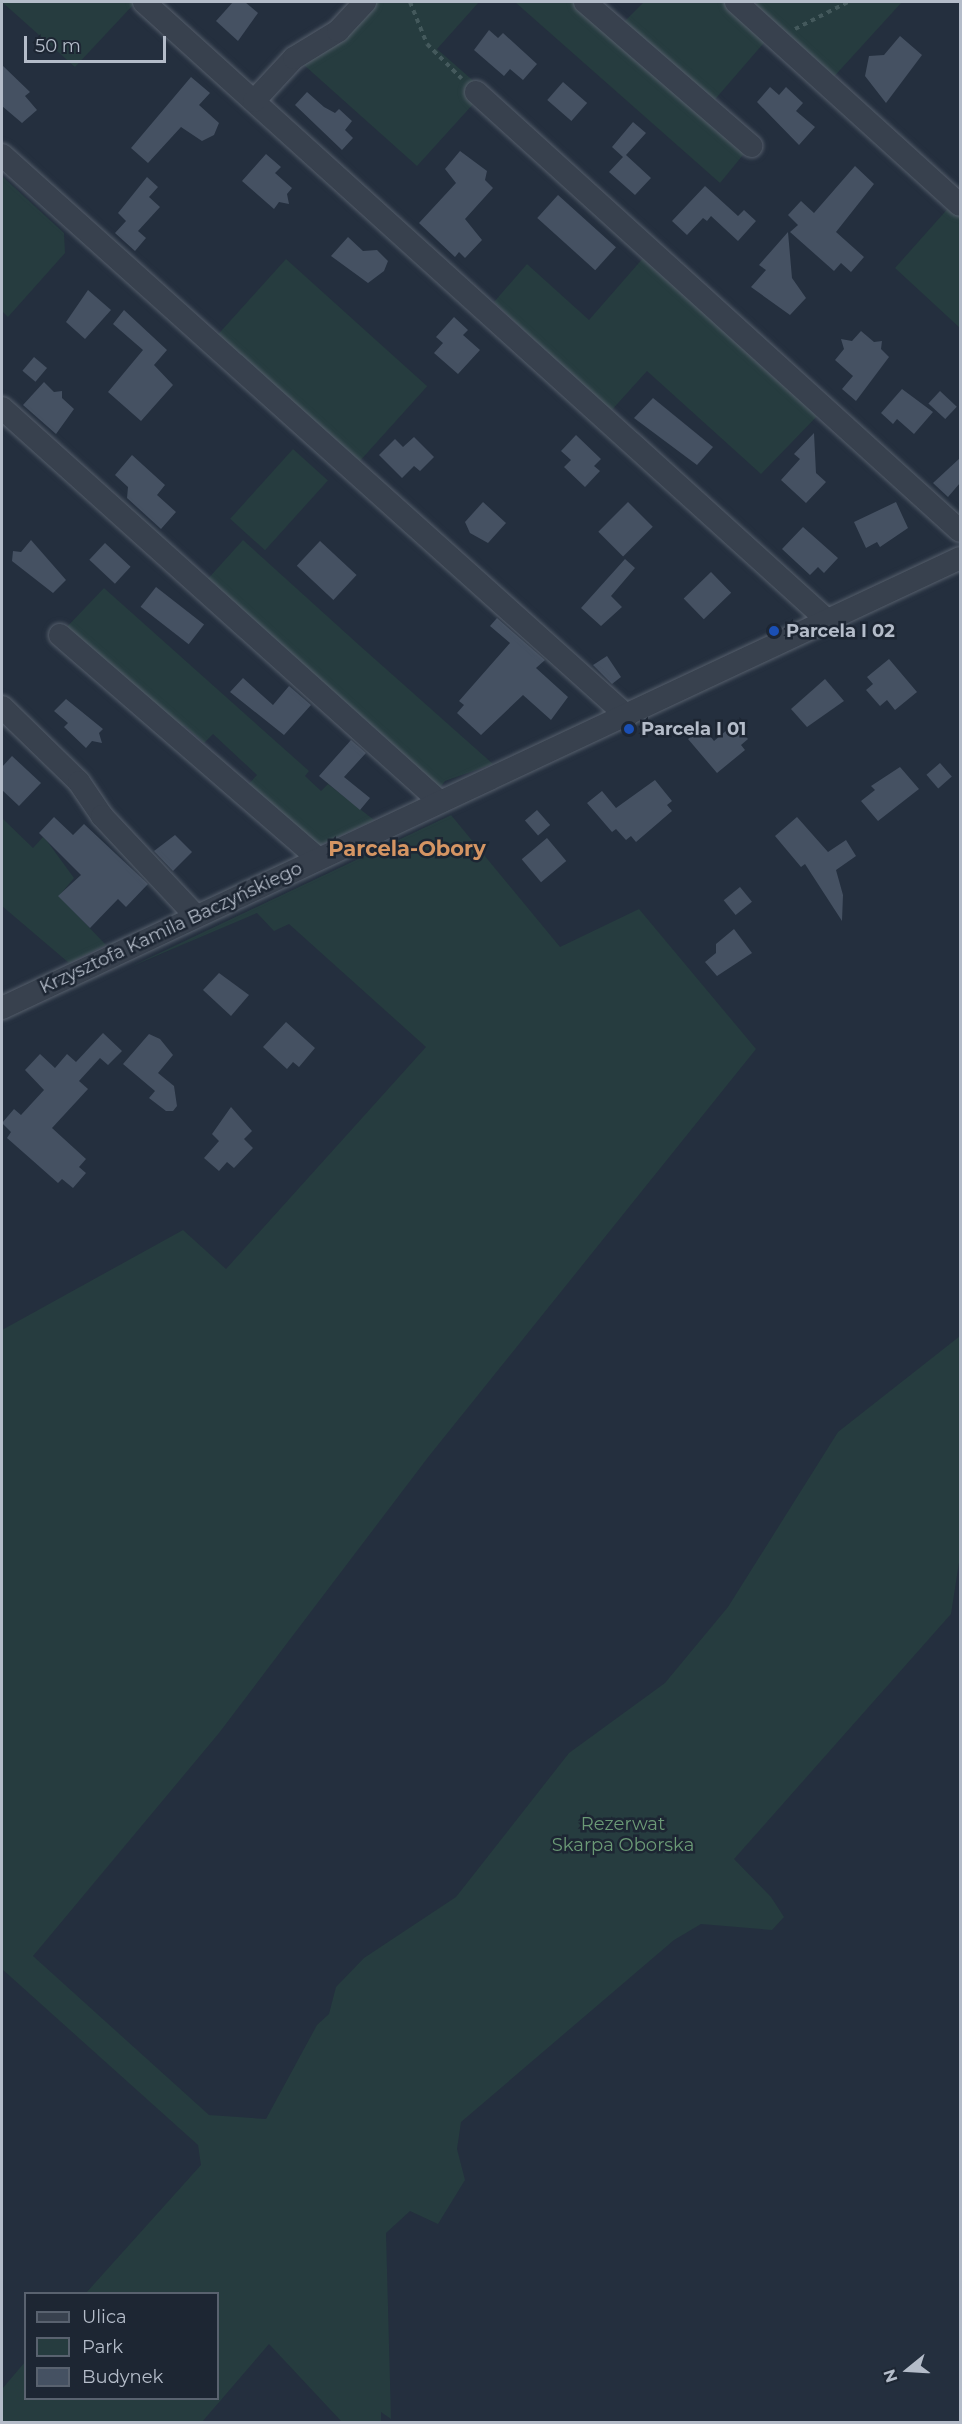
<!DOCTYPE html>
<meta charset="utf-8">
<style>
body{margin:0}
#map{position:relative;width:962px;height:2424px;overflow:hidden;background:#242f3e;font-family:Montserrat,sans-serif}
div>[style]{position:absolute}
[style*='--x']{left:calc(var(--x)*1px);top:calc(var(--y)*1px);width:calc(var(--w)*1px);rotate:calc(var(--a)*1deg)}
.green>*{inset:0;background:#263c3f;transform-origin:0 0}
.building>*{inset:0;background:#455162;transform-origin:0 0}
.path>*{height:4px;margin-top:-2px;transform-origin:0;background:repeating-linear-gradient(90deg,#44595c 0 4.5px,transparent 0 9px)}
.roads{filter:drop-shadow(0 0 2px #565f6c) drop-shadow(0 0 2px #565f6c)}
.minor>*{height:22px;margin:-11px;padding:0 11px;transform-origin:11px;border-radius:11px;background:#38414e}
.dots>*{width:16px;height:16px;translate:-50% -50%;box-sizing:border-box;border:3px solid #1d2633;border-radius:50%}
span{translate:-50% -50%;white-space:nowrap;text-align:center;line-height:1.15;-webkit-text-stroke:5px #1d2633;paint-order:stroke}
.poi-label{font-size:18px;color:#b4bcc9;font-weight:700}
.left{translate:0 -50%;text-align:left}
.street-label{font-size:18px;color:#b4bcc9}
.park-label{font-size:18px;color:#6b9a76}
.quarter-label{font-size:21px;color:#d59563;font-weight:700}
.frame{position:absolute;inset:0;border:3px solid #b4bcc9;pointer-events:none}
.legend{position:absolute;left:24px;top:2292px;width:195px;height:108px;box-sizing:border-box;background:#1d2633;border:2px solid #59626f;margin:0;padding:8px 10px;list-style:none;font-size:18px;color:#b4bcc9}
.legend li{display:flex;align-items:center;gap:12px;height:30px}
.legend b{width:30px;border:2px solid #59626f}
.north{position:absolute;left:878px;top:2340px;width:60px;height:60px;-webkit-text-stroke:4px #1d2633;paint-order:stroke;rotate:252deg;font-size:16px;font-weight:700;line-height:24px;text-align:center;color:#b4bcc9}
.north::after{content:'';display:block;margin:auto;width:21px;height:27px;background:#b4bcc9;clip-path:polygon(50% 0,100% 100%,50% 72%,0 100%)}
.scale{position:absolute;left:24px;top:36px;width:142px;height:27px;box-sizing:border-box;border:3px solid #b4bcc9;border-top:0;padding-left:8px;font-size:18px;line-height:21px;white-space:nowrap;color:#b4bcc9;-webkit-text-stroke:4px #1d2633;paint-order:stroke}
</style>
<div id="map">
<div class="green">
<i style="clip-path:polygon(2px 2px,130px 2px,134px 4px,75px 67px)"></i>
<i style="clip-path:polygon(371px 2px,479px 2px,437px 49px,485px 91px,417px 166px,304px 65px)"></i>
<i style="clip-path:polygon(515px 2px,579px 2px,747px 150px,720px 183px)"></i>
<i style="clip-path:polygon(644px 2px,725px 2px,768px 38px,711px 104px,621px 25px)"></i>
<i style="clip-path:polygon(758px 2px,902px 2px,830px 81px,754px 7px)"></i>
<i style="clip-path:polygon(2px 176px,64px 233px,65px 253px,8px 317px,2px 311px)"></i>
<i style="clip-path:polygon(951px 205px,960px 213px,960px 328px,895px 268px)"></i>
<i style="clip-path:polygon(644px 257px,822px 411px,761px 474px,647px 371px,610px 412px,494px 302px,527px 264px,589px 320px)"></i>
<i style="left:286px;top:259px;width:190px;height:103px;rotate:42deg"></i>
<i style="left:293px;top:449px;width:47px;height:94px;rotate:42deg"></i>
<i style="clip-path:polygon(243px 540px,359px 645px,493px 764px,445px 781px,438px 790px,205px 582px)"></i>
<i style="clip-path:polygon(104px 588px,309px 771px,305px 776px,321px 791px,328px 784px,374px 820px,314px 848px,245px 788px,257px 775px,213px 734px,204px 743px,185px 726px,169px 726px,64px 630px)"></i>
<i style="clip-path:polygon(451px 815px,560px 947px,639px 909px,756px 1049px,429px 1456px,219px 1733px,33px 1956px,209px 2115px,266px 2119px,317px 2025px,329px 2014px,336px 1987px,364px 1958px,456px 1897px,569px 1753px,665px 1683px,728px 1607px,838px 1432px,960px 1336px,960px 1556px,951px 1614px,734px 1859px,771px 1897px,784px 1917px,772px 1930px,701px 1924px,674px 1940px,461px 2122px,457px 2149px,465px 2180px,438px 2224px,410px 2211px,386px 2233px,391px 2419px,381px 2412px,381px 2422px,342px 2422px,269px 2344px,202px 2422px,2px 2422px,2px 2389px,25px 2362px,26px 2398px,218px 2398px,218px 2294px,86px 2293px,201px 2165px,198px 2145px,2px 1969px,2px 1330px,183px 1230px,226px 1269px,426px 1047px,289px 924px,274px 931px,257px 913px,130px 967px)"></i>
<i style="clip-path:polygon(2px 818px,33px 848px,43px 837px,47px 841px,74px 878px,59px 896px,106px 945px,69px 963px,2px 906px)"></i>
</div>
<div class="building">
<i style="clip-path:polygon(233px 2px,245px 2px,258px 13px,238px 41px,216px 21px)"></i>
<i style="clip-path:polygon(489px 30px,498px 38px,503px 33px,537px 64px,523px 80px,510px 69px,504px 76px,474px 50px)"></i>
<i style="clip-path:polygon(900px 36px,922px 55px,886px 103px,865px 76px,869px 56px,884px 55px)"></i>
<i style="clip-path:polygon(2px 65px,30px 92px,25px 96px,37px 110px,22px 123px,2px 106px)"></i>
<i style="clip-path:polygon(191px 77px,210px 93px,199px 105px,219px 123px,214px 135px,202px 141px,181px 127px,148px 163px,131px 148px)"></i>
<i style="left:563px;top:82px;width:32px;height:24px;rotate:41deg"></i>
<i style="clip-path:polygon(770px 87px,779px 95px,786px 87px,803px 103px,796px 111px,815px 127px,799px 145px,757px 102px)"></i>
<i style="clip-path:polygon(307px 92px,324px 107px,335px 113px,339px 109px,352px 121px,345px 130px,353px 138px,342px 150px,295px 105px)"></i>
<i style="clip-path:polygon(633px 122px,646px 133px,626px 155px,651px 178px,635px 195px,609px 172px,623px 157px,612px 147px)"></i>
<i style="clip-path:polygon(460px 151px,487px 171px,485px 180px,493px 188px,465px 219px,482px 240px,465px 258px,459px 252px,455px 257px,419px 223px,456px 183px,445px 169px)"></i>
<i style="clip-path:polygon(266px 154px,281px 167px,275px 173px,292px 188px,287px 194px,289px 204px,279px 202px,274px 209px,242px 181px)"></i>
<i style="clip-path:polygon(855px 166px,874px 184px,836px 232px,864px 257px,851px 272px,841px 263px,834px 271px,790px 232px,798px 225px,788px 215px,801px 201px,814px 213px)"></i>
<i style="clip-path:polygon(147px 177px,158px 187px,149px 197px,160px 207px,138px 231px,146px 238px,135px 251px,115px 233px,126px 221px,118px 213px)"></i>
<i style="clip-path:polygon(705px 186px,738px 216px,744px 210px,756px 221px,738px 241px,711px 216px,707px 221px,703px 218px,687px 235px,672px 221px)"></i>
<i style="left:558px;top:195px;width:78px;height:31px;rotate:42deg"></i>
<i style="clip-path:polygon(788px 232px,792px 278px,806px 298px,790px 315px,751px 287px,766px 270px,759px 265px)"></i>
<i style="clip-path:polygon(348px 237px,363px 251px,377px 250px,388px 261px,384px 271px,368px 283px,331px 256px)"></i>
<i style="clip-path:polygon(88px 290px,111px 310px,85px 339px,66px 322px)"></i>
<i style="clip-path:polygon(124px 310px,167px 350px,154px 365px,173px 385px,141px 421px,108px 392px,143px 350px,113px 324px)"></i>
<i style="clip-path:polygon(454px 317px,468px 330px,463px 335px,480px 350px,458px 374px,434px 353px,443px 343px,436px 337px)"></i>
<i style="clip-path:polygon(861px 331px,874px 342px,882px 341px,881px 349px,889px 357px,856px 401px,842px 389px,853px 376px,835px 360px,844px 349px,841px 339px,852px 341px)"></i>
<i style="left:34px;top:357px;width:17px;height:18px;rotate:40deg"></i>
<i style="clip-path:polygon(44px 382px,54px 392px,62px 391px,62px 398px,74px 409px,56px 434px,23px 405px)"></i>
<i style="clip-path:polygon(902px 389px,933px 412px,914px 434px,897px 419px,893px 424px,881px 413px)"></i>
<i style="left:940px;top:391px;width:23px;height:17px;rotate:43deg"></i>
<i style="clip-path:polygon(653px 398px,713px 447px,697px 465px,634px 418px)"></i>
<i style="clip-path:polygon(814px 433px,816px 473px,826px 482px,806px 503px,781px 480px,800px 459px,794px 454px)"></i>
<i style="clip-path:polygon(576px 435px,601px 459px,594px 466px,600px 471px,585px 487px,564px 467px,571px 460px,561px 451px)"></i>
<i style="clip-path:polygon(414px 437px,434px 457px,420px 471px,414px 466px,402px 478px,379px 455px,395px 439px,403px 447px)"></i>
<i style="clip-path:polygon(132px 455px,165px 485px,157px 495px,176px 512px,161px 529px,127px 498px,128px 487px,115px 475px)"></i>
<i style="clip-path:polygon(960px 458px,960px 483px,948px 497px,933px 483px)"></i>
<i style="clip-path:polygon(483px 502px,506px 523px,488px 543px,470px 533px,465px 522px)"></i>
<i style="left:628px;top:502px;width:35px;height:42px;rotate:45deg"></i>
<i style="clip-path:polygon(896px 502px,908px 528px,880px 547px,877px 542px,866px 548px,854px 522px)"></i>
<i style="clip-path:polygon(803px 527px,838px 558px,824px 573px,818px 567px,810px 575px,782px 549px)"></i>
<i style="clip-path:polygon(31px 540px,66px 580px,53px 593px,12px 561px,13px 551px,21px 552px)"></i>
<i style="left:320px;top:541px;width:50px;height:34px;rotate:43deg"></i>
<i style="left:105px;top:543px;width:35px;height:23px;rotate:43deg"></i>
<i style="clip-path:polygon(625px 559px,635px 568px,611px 596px,622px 607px,601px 626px,581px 608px)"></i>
<i style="left:711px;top:572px;width:29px;height:38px;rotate:46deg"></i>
<i style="left:156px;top:587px;width:61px;height:25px;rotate:38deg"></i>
<i style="clip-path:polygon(497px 618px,545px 660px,536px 668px,568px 697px,551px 720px,523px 695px,481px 735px,457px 713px,464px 705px,459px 701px,510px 643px,490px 626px)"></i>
<i style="clip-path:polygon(607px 656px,621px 677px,612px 684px,593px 665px)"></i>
<i style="clip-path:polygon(889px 659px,917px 692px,895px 710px,887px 700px,880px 706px,866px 690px,873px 684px,867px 677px)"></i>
<i style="clip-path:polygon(243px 678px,273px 705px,289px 686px,311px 705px,284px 735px,230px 692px)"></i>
<i style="clip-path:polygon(825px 679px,844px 701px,807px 727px,791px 709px)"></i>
<i style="clip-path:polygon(66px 699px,103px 729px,99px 733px,102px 743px,92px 741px,86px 748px,64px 727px,68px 723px,54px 711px)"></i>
<i style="clip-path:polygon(703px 727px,714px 741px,728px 729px,732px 734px,739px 728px,748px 739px,741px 745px,745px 750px,717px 773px,688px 739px)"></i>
<i style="clip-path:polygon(351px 740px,366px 753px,344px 777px,370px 798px,360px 810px,319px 776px)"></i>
<i style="clip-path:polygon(12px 756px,41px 783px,19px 806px,2px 790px,2px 767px)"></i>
<i style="left:940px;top:763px;width:18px;height:18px;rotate:49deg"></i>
<i style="clip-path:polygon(900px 767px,919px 789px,878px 821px,861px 801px,875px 790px,871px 786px)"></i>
<i style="clip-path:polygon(655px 780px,672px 801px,667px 805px,672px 811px,636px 842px,631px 836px,626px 840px,616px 829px,612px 832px,587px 803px,602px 791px,616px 808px)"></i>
<i style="left:537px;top:810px;width:20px;height:16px;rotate:49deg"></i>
<i style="clip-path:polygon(54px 817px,73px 835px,84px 824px,148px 884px,126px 907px,118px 899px,90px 928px,58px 896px,81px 875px,39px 833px)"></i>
<i style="clip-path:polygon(797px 817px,828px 852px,846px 840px,856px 856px,836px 870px,843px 895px,842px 921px,805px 864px,801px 867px,775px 836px)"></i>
<i style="clip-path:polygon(175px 835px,192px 852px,173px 871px,154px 851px)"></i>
<i style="left:547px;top:838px;width:30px;height:33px;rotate:50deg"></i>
<i style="left:740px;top:887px;width:19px;height:21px;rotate:51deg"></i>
<i style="clip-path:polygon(734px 929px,752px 953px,717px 976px,705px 962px,716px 953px,716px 944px)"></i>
<i style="clip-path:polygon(219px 973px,249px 995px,231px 1016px,203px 990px)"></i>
<i style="clip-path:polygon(286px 1022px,315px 1048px,299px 1067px,293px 1062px,287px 1069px,263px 1047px)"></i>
<i style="clip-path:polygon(103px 1033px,122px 1051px,108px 1065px,100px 1058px,79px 1081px,88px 1089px,52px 1128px,86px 1159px,79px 1167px,86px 1173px,73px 1188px,62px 1179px,58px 1183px,32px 1160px,7px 1138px,11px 1132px,2px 1123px,14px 1109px,21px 1115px,44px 1090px,25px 1070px,40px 1054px,55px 1068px,67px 1054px,76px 1062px)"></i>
<i style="clip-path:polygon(149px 1034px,160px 1039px,173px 1055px,158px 1073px,174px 1086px,177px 1106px,173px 1111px,166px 1111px,149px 1098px,155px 1091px,123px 1064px)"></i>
<i style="clip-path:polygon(231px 1107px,252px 1131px,244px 1139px,253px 1148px,234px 1168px,227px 1162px,219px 1171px,204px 1158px,219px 1141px,212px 1134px)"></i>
</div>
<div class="path">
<i style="--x:410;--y:2;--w:45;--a:68"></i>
<i style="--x:427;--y:44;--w:49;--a:45"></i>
<i style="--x:795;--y:29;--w:59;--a:-27"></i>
</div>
<div class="roads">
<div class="minor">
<i style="--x:144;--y:2;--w:923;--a:42.14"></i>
<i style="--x:585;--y:2;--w:220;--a:40.9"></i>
<i style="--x:736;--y:2;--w:302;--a:42.2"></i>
<i style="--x:476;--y:92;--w:653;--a:42.21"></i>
<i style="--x:254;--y:101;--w:59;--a:-47.1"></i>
<i style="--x:294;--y:58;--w:52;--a:-31.5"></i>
<i style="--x:338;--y:31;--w:40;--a:-47"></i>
<i style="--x:2;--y:155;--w:840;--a:41.91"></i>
<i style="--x:2;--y:408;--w:589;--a:41.97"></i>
<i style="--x:60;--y:635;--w:342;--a:40.9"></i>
<i style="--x:2;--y:707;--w:107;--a:44.2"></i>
<i style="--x:79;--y:782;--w:41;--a:55.9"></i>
<i style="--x:102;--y:816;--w:137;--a:46.8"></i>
<i style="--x:2;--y:1008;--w:1058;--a:-25.16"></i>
</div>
</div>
<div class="dots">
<i style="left:774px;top:631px;background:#1a4fb4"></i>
<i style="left:629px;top:729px;background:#1a4fb4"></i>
</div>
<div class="poi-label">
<span class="left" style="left:786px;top:631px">Parcela I 02</span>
<span class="left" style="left:641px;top:729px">Parcela I 01</span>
</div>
<div class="street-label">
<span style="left:171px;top:928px;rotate:-25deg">Krzysztofa Kamila Baczyńskiego</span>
</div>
<div class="park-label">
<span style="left:623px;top:1835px">Rezerwat<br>Skarpa Oborska</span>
</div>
<div class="quarter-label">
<span style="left:407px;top:849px">Parcela-Obory</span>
</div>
<div class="frame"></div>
<ul class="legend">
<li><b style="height:8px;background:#38414e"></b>Ulica</li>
<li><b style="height:16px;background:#263c3f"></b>Park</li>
<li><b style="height:16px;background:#455162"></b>Budynek</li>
</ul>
<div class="north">N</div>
<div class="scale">50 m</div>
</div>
